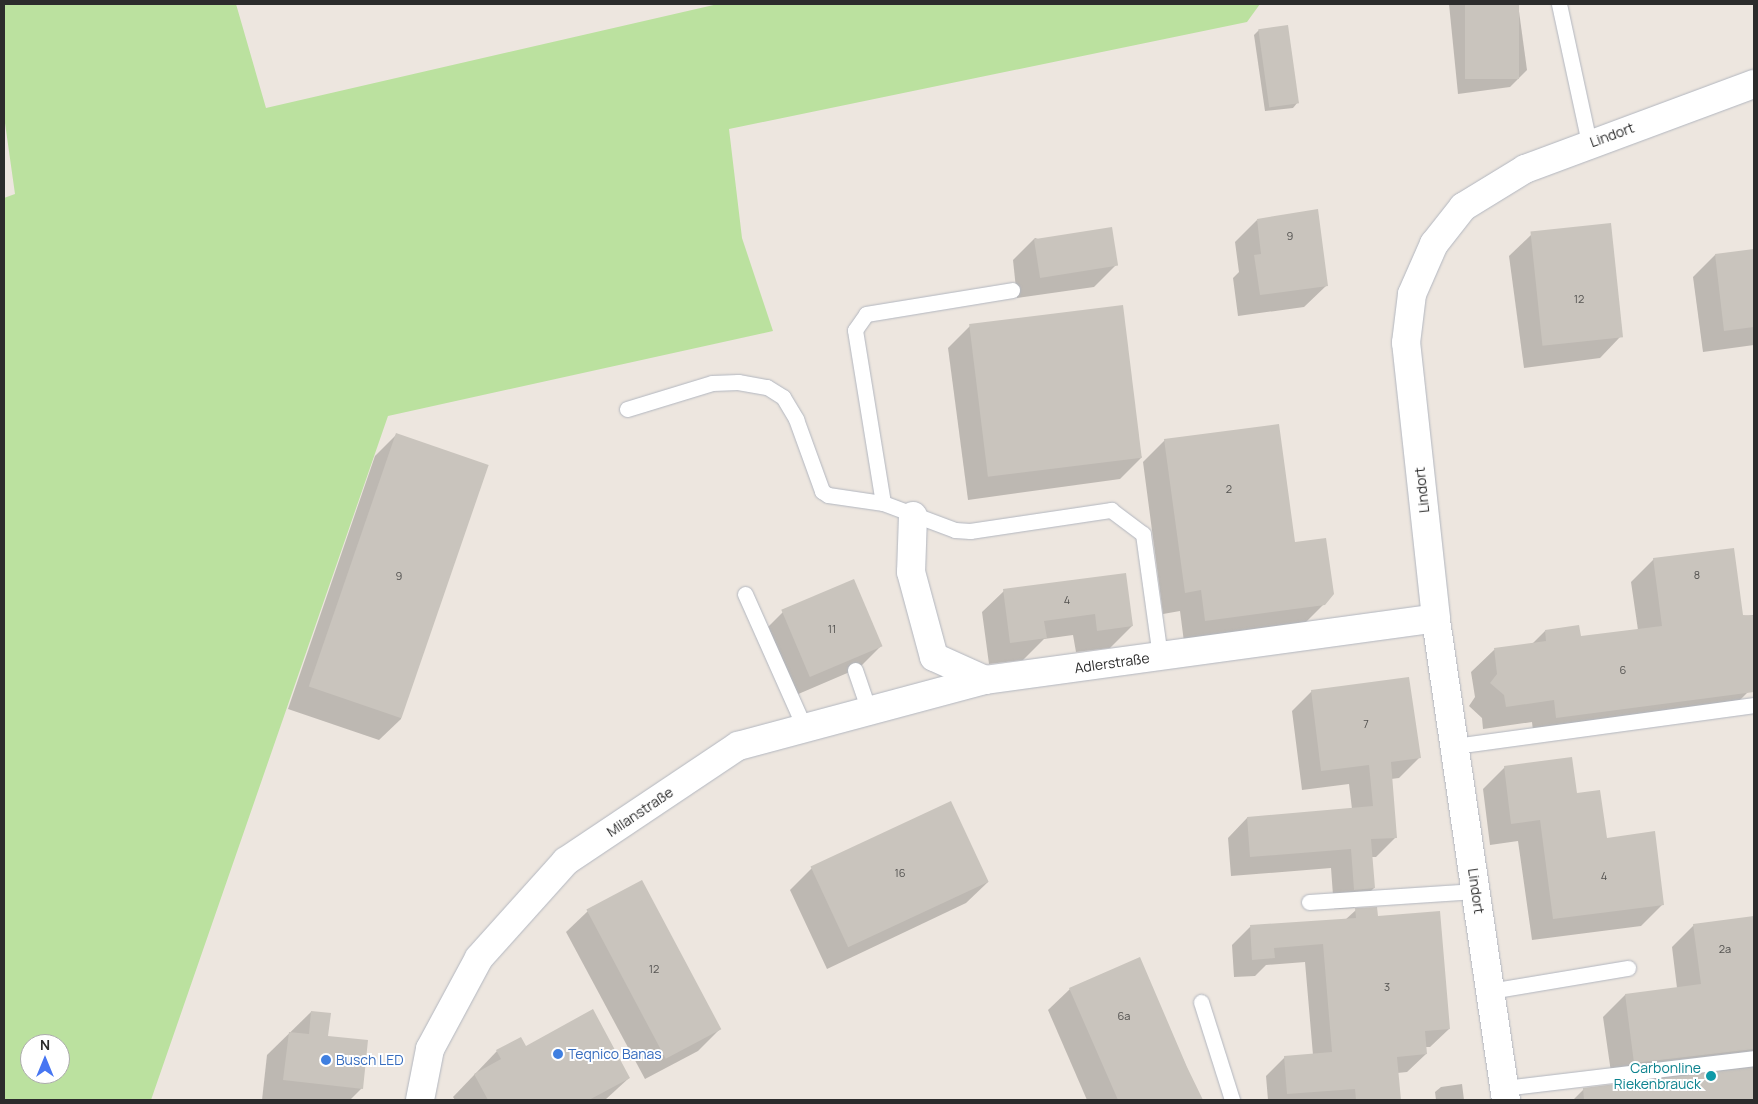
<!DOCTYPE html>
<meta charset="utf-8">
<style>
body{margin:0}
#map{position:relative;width:1758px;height:1104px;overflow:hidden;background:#ede6df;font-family:Manrope,sans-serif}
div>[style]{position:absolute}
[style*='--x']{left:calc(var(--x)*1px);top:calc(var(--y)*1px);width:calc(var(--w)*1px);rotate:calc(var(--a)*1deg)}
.green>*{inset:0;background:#bbe19f}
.shadow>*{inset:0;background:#0003}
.building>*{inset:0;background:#c9c4bd;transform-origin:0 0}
.roads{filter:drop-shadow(0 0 1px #b2b6bf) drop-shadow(0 0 1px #b2b6bf)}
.service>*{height:15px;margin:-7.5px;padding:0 7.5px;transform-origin:7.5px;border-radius:7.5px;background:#fff}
.minor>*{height:28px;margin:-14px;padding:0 14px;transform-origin:14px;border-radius:14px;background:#fff}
.dots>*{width:14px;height:14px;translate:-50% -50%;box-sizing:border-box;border:2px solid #fff;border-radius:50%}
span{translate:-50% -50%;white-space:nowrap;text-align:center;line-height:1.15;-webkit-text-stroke:4px #fff;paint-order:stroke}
.number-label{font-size:11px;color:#535250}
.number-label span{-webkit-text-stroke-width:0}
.street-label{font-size:14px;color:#2c2c2c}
.shop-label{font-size:14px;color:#366cbe}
.left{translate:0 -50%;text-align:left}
.culture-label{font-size:14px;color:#0d838f}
.right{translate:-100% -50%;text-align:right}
.frame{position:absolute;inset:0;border:5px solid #2c2c2c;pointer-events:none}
.north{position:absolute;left:20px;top:1034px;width:50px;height:50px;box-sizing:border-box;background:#fff;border:1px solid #ababab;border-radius:50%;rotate:0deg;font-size:14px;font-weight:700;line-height:20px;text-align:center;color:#2c2c2c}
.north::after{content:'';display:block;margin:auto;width:18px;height:22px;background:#4776f2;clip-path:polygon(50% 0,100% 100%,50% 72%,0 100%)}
</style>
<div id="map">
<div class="green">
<i style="clip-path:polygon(evenodd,4px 4px,236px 4px,266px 108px,718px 4px,1260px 4px,1247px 22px,729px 129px,742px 238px,773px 331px,388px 416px,151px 1100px,4px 1100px,4px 198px,15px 194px,4px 116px,4px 4px,30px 1044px,60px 1044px,60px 1074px,30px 1074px,30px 1044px)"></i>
</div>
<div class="shadow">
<i style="clip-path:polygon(1449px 4px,1518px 4px,1527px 70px,1510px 87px,1458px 94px)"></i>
<i style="clip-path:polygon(1259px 30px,1298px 102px,1293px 108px,1265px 111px,1254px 35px)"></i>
<i style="clip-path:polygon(1257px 220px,1326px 286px,1304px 307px,1238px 316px,1233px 278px,1239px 272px,1235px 242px)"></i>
<i style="clip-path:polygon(1610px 224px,1621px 336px,1600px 358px,1524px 368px,1509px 256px,1531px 235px)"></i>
<i style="clip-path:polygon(1035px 238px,1116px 265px,1094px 287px,1017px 298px,1013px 260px)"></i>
<i style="clip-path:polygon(1754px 250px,1754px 345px,1703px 352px,1693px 277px,1715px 255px)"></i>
<i style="clip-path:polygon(970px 326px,1142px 457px,1120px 479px,968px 500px,948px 348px)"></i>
<i style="clip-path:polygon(396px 435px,401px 719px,379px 740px,288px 709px,375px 456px)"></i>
<i style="clip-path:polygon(1165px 440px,1294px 544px,1324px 604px,1302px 626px,1184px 642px,1180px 611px,1163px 614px,1143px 462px)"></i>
<i style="clip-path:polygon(1654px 559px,1742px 616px,1754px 615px,1754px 686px,1747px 687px,1748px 692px,1725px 715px,1534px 740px,1532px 722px,1483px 729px,1482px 718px,1469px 706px,1475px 697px,1471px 672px,1494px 650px,1532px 644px,1545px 631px,1580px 638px,1638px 630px,1631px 582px)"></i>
<i style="clip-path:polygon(1125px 574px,1132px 626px,1110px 648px,1076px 652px,1073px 635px,1044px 639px,1023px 660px,989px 664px,982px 612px,1004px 591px)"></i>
<i style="clip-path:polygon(783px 612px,881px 646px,859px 668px,789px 698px,761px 634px)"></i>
<i style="clip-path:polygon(1312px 691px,1419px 758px,1399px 778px,1391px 779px,1396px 837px,1376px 857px,1371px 857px,1374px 888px,1354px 908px,1334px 909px,1331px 868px,1231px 876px,1228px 838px,1247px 818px,1352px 809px,1349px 784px,1302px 790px,1292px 711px)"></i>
<i style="clip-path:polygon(1505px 767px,1576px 795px,1606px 839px,1663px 904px,1641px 926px,1532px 940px,1518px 841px,1490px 845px,1483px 789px)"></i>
<i style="clip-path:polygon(812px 868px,988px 882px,966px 903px,827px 969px,790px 890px)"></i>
<i style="clip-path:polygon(1356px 910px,1377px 917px,1449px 1029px,1430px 1047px,1425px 1047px,1426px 1054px,1407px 1072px,1397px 1073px,1400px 1100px,1268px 1100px,1266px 1076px,1285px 1057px,1313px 1055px,1305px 962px,1266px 965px,1255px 976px,1234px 977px,1232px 945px,1250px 927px,1345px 920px)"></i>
<i style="clip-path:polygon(588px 911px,720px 1029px,698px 1051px,645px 1079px,566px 932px)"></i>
<i style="clip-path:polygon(1754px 917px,1754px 1100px,1573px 1100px,1584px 1089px,1613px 1086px,1603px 1017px,1625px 995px,1677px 988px,1672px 947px,1694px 925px)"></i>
<i style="clip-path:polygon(1139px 959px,1201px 1100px,1087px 1100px,1048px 1010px,1070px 989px)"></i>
<i style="clip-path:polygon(311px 1012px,362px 1088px,350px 1100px,262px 1100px,267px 1055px)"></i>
<i style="clip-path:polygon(525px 1048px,629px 1078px,605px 1100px,455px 1100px,453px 1097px,497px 1051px)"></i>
<i style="clip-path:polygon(1462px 1084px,1464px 1100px,1436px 1100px,1435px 1092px,1441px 1087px)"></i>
</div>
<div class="building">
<i style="left:1465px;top:4px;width:54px;height:75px"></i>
<i style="left:1288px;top:25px;width:79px;height:30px;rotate:82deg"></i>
<i style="clip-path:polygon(1318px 209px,1328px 286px,1260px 295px,1254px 255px,1261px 254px,1257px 219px)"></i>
<i style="left:1611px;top:223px;width:115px;height:81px;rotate:84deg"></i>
<i style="left:1112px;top:227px;width:39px;height:79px;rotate:81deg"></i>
<i style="clip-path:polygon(1754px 249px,1754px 327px,1724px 331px,1715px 254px)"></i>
<i style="left:1123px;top:305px;width:154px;height:155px;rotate:83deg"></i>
<i style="clip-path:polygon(1279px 424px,1295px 542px,1326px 538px,1334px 594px,1325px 605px,1205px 621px,1201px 590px,1185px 593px,1164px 439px)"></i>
<i style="left:396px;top:433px;width:98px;height:268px;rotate:19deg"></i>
<i style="clip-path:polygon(1734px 548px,1743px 615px,1754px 616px,1754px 692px,1556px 718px,1554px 700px,1506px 707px,1504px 695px,1490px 683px,1497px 674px,1494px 648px,1546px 641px,1545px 630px,1579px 625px,1581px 636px,1662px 626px,1653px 558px)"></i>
<i style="clip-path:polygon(1126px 573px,1133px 626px,1097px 631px,1095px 614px,1044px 621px,1047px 638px,1010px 643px,1003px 589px)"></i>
<i style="left:854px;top:579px;width:73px;height:79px;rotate:67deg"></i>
<i style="clip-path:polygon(1409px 677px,1421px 758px,1391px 762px,1397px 838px,1371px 839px,1375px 888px,1354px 890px,1351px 849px,1250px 857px,1247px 817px,1373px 806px,1369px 765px,1321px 771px,1311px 690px)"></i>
<i style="clip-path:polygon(1572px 757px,1577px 793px,1600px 790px,1607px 838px,1655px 831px,1664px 905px,1553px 919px,1540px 820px,1511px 824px,1504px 766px)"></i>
<i style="left:951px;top:801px;width:89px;height:155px;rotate:65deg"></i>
<i style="left:642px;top:880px;width:169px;height:63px;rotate:62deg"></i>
<i style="clip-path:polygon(1377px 907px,1378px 916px,1440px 911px,1450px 1029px,1425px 1031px,1427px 1054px,1397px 1057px,1401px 1100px,1356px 1100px,1355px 1089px,1287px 1094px,1284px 1056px,1332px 1052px,1323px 944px,1274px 948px,1275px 958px,1252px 960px,1250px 925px,1356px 918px,1355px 908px)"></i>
<i style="clip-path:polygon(1754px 916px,1754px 1049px,1634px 1063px,1625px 994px,1701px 984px,1693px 924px)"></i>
<i style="clip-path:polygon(1140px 957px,1187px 1067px,1203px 1100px,1118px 1100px,1069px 988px)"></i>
<i style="clip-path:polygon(593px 1009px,630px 1078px,589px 1100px,488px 1100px,474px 1074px,501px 1059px,496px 1050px,521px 1037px,526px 1046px)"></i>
<i style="clip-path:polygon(311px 1011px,331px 1013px,328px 1036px,368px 1040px,363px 1089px,283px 1080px,289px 1032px,309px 1034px)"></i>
<i style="clip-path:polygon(1754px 1067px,1754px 1100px,1584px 1100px,1583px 1088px)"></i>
</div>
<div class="roads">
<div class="service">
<i style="--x:1559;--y:4;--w:142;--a:77.8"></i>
<i style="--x:627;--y:409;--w:89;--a:-17"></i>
<i style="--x:712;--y:383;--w:26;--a:-2"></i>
<i style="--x:738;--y:382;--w:29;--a:10"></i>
<i style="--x:767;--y:387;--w:19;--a:32"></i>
<i style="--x:783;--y:397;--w:26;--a:59"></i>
<i style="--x:796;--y:419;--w:77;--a:70.1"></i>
<i style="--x:822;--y:491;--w:7;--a:34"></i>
<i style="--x:828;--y:495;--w:56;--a:8.3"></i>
<i style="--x:883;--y:503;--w:77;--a:20.6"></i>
<i style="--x:955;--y:530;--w:15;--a:4"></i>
<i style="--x:970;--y:531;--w:143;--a:-8.5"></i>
<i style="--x:1111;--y:510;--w:40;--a:37"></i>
<i style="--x:1143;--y:534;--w:123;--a:82.1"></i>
<i style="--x:883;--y:503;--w:175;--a:-99.2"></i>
<i style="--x:855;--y:330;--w:19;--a:-55"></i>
<i style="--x:866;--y:314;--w:148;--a:-9.3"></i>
<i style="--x:745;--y:594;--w:148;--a:66"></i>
<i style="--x:855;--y:670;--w:43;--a:71.1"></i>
<i style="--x:1455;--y:746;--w:302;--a:-7.8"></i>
<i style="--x:1309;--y:902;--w:167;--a:-3.8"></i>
<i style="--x:1490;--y:991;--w:140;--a:-9.5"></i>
<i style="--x:1201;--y:1002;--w:103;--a:72.4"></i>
<i style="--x:1504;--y:1088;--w:252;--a:-6.8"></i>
</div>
<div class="minor">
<i style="--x:913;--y:516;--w:56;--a:92"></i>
<i style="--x:911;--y:572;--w:88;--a:74.9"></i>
<i style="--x:934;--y:657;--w:56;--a:24.3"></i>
<i style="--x:985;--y:680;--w:455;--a:-7.8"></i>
<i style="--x:420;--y:1100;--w:52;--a:-78.9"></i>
<i style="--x:430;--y:1049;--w:103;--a:-61.7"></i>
<i style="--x:479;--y:958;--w:130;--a:-48.1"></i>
<i style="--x:566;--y:861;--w:207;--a:-33.8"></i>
<i style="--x:738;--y:746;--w:256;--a:-15"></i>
<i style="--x:1506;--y:1100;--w:487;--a:-98.3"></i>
<i style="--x:1436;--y:618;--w:277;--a:-96.2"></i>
<i style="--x:1406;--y:343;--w:49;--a:-83"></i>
<i style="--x:1412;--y:294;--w:55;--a:-66.3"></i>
<i style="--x:1434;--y:244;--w:47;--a:-51.9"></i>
<i style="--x:1463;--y:207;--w:73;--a:-31.5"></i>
<i style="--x:1525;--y:169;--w:244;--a:-20.4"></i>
</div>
</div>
<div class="dots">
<i style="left:558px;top:1054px;background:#3f7fe0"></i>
<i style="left:326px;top:1060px;background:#3f7fe0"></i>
<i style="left:1711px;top:1076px;background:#0f9aa8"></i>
</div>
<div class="number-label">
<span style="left:1290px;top:236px">9</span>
<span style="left:1579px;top:299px">12</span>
<span style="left:1229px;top:489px">2</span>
<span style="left:1697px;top:575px">8</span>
<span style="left:399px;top:576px">9</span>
<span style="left:1067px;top:600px">4</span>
<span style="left:832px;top:629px">11</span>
<span style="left:1623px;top:670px">6</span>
<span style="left:1366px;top:724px">7</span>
<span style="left:900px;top:873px">16</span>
<span style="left:1604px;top:876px">4</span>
<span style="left:1725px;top:949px">2a</span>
<span style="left:654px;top:969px">12</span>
<span style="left:1387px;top:987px">3</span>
<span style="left:1124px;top:1016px">6a</span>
</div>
<div class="street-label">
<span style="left:1612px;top:135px;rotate:-20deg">Lindort</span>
<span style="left:1422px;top:490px;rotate:-96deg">Lindort</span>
<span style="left:1112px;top:663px;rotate:-8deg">Adlerstraße</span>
<span style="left:640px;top:812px;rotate:-34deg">Milanstraße</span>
<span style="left:1476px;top:891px;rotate:82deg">Lindort</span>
</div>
<div class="shop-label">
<span class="left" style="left:568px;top:1054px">Teqnico Banas</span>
<span class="left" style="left:336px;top:1060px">Busch LED</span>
</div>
<div class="culture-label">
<span class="right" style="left:1701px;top:1076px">Carbonline<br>Riekenbrauck</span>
</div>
<div class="frame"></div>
<div class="north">N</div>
</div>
